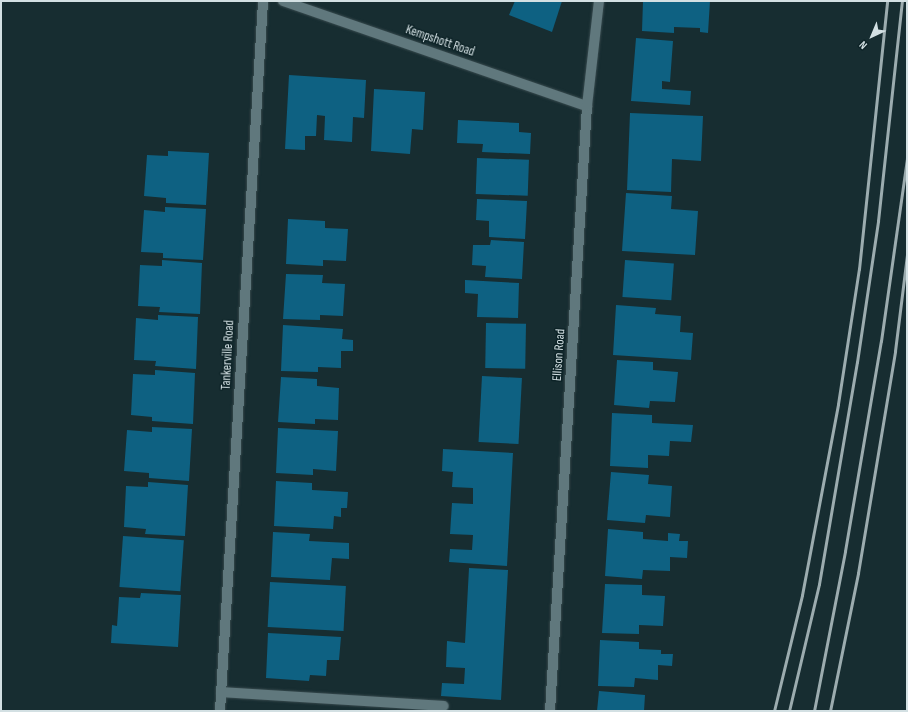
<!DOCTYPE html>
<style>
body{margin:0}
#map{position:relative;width:908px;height:712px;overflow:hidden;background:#172d31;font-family:"Sofia Sans Condensed",sans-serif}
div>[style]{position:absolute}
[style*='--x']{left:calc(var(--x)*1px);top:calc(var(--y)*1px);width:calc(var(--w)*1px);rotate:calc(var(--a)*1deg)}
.building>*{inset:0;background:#0e6182;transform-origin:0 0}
.roads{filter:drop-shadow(0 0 1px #384a4e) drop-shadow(0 0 1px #384a4e)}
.lane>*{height:10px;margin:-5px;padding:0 5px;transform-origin:5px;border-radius:5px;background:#60787d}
.street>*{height:10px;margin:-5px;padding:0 5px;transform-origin:5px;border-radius:5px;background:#60787d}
.rail>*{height:3px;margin:-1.5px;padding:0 1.5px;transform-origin:1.5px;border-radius:1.5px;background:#9cacaf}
span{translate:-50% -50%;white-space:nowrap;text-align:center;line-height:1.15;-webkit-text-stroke:3px #0d2327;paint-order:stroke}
.street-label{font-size:13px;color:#d3e0e3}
.frame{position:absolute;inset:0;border:2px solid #d3e0e3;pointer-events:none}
.north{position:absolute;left:852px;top:16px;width:40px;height:40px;-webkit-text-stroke:3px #0d2327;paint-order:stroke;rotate:224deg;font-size:11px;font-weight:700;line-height:16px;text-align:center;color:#d3e0e3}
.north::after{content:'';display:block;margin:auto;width:14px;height:18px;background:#d3e0e3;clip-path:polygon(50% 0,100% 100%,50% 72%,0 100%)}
</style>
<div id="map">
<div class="building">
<i style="clip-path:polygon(515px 1px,562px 1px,552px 32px,509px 15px)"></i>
<i style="clip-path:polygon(643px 1px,710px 1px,708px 33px,700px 32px,700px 28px,674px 27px,674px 33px,642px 31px)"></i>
<i style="clip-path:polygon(636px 38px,673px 41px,670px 82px,662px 81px,662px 89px,691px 91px,690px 105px,631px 101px)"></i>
<i style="clip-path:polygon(289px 75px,366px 80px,364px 118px,353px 117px,352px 142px,324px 140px,325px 116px,317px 115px,316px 136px,305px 136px,305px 150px,285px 149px)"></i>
<i style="clip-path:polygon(374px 89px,425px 92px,423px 130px,412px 129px,410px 154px,371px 151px)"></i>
<i style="clip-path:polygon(630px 113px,703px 116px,701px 161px,672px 159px,671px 192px,627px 190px)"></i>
<i style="clip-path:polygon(458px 120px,519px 123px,519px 132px,531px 133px,530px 154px,482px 152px,483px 144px,457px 143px)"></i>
<i style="clip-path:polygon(168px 151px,209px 153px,206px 205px,166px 203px,166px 198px,144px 196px,147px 155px,168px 156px)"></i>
<i style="left:477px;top:158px;width:52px;height:36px;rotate:2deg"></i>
<i style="clip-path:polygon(626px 193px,672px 196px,671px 209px,698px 211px,695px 255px,622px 251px)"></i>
<i style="clip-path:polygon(477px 199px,527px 201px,525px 239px,489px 237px,489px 221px,476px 220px)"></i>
<i style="clip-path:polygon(165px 207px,206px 209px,203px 260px,163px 258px,163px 253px,141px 252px,144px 210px,165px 212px)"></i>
<i style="clip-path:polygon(288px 219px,325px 221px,325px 228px,348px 229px,346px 261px,323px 260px,323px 266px,286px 264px)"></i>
<i style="clip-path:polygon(491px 240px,524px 242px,522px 279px,485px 277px,486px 266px,472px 265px,473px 245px,490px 245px)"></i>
<i style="clip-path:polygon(162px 260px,202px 263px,200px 314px,159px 312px,160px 307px,138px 306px,140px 265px,162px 266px)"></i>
<i style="left:625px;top:260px;width:49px;height:37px;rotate:4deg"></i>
<i style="clip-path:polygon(286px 274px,323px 275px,322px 283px,345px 284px,343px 316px,320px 315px,320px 320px,283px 319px)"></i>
<i style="clip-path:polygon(465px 280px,519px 283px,518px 318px,477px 317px,478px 294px,465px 293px)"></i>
<i style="clip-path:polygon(616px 305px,656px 308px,655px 314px,681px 316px,680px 332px,693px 333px,691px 360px,613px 355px)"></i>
<i style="clip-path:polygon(158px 315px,198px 317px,196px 369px,155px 366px,156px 361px,134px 360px,136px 318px,158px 320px)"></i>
<i style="left:486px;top:323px;width:40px;height:45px;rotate:1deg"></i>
<i style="clip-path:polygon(283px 325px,343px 329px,342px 339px,353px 340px,353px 351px,341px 351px,341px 368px,318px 367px,318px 372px,281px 371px)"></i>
<i style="clip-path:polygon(617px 360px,653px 362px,653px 370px,678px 372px,675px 402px,650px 401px,649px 408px,614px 405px)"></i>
<i style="clip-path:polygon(155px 370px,195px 373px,193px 424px,152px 421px,152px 417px,131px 415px,133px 374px,155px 375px)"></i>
<i style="left:482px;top:376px;width:40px;height:66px;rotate:3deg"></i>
<i style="clip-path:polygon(281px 377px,317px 379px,317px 386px,339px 388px,338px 420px,315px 419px,315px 424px,278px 422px)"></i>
<i style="clip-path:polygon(612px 413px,652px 415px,652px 423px,693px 425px,691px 442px,670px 441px,669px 456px,648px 455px,648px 468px,610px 466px)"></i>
<i style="clip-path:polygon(152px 427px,192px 429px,189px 481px,149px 478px,149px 473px,124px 471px,127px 430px,152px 432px)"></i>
<i style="clip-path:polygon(278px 428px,338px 431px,336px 471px,313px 469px,313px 475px,276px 473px)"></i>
<i style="clip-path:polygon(443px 449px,513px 453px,507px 566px,449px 562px,450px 549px,472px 550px,473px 535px,450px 534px,452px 503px,473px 504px,473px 488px,452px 487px,453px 472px,442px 471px)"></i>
<i style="clip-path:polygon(611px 472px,649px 475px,648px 484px,672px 486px,670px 517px,646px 515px,645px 523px,607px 520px)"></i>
<i style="clip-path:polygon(276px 481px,312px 483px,312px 490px,348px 492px,347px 508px,341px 508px,341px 517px,334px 516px,333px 529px,274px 526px)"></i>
<i style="clip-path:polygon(148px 482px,188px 485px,185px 536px,145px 534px,146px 529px,124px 527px,126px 486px,148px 487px)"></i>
<i style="clip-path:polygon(608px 529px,643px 532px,643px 539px,668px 541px,668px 533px,680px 534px,679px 541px,688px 541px,687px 558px,670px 557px,670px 571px,643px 570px,642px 579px,605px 576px)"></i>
<i style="clip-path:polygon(273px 532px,310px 534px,309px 541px,349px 543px,349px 559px,332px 558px,330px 580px,271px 577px)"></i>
<i style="left:123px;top:536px;width:61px;height:51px;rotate:4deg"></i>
<i style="clip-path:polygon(469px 568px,508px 570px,501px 700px,441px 696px,442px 683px,464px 684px,465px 668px,446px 667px,447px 641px,465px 643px)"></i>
<i style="left:270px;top:582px;width:76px;height:45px;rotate:3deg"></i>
<i style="clip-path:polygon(605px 584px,642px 585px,642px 595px,665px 596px,663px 626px,639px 625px,639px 634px,602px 633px)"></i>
<i style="clip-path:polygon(141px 593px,181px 595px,178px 647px,111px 643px,112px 625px,117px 626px,119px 597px,140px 598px)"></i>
<i style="clip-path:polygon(268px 633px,341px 637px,339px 660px,327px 660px,326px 676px,310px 675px,309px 681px,266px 678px)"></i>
<i style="clip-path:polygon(600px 640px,639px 642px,639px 649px,661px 650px,661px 654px,673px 654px,672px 666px,658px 665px,658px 680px,635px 678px,634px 687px,598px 686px)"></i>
<i style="clip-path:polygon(599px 691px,645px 695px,644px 711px,597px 711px)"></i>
</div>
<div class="roads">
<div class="lane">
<i style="--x:221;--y:692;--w:223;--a:3.6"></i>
</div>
<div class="street">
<i style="--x:283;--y:1;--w:322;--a:19.1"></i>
<i style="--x:220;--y:711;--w:711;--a:-86.53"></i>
<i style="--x:550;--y:711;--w:606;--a:-86.5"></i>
<i style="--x:587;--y:106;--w:106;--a:-83.5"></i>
</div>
</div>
<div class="rail">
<i style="--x:774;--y:711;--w:119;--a:-76.4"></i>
<i style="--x:802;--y:595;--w:194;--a:-79.3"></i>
<i style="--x:838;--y:404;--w:137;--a:-81.2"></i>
<i style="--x:859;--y:269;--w:269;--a:-84"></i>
<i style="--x:789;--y:711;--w:130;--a:-76.7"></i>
<i style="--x:819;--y:584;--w:225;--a:-80.3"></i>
<i style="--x:857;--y:362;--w:143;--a:-81.5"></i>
<i style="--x:878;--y:221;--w:221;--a:-83.8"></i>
<i style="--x:814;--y:711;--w:163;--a:-79"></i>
<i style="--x:845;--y:551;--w:213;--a:-80.3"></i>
<i style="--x:881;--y:341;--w:185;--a:-81.9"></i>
<i style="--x:830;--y:711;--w:141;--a:-78.5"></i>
<i style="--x:858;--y:573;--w:225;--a:-80.5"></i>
<i style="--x:895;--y:351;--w:98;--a:-82.9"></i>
</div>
<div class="street-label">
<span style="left:440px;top:41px;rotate:19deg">Kempshott Road</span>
<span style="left:228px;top:355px;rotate:-87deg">Tankerville Road</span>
<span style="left:559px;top:355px;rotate:-86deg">Ellison Road</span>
</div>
<div class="frame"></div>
<div class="north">N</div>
</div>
